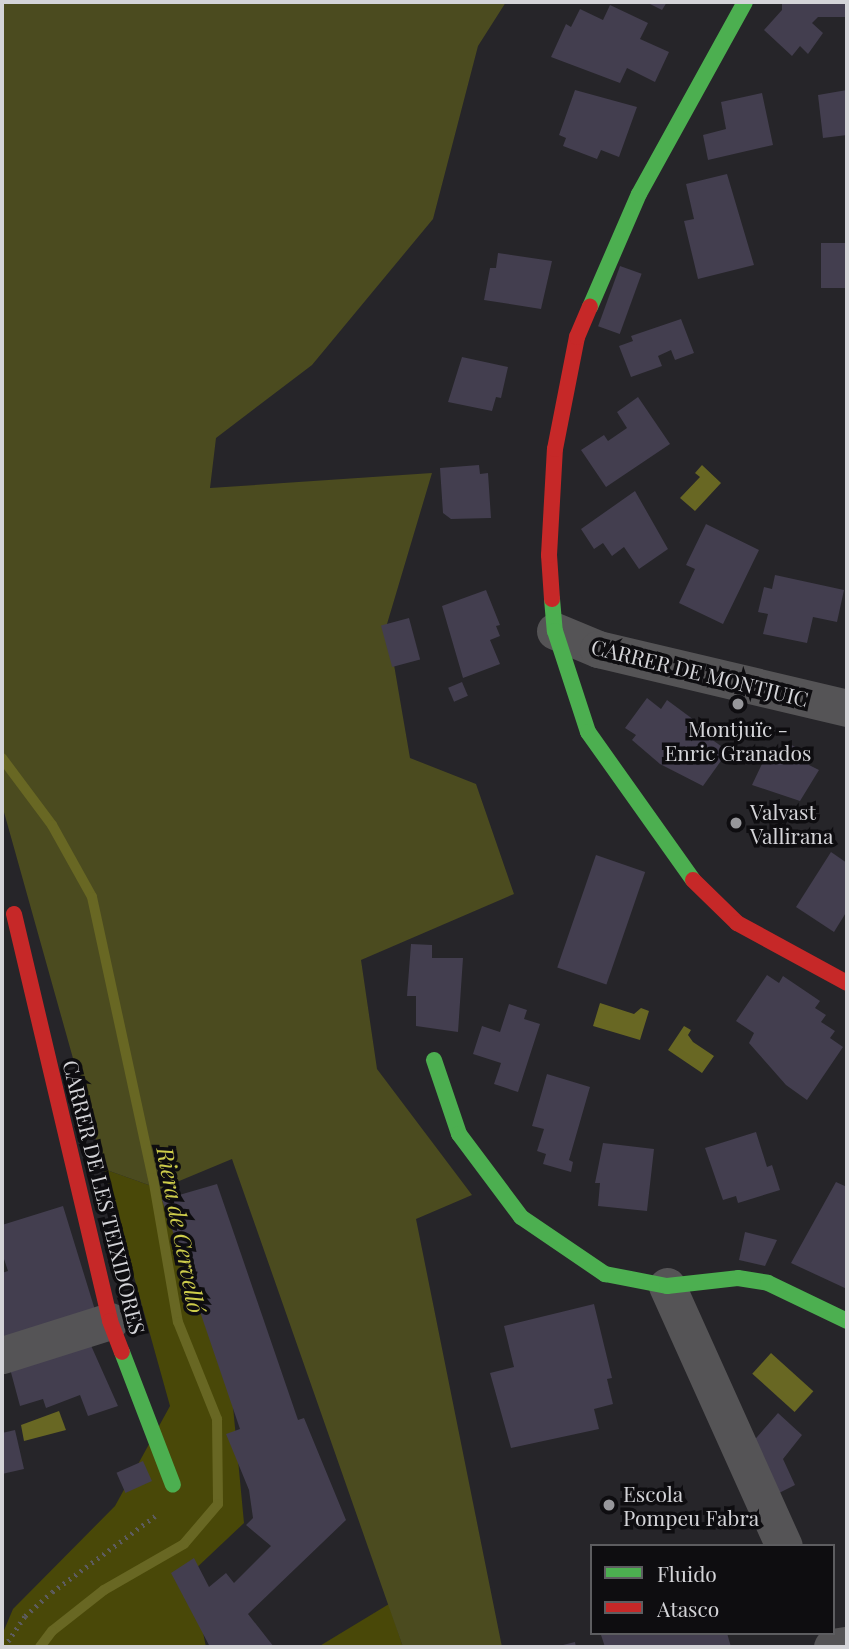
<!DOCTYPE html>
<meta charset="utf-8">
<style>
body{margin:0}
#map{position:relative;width:849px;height:1649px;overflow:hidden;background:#262529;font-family:"Playfair Display",serif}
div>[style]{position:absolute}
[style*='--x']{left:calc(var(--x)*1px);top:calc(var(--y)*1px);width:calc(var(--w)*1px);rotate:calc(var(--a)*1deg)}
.green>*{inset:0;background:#494808}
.forest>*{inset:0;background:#4b4b1f}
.water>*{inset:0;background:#686723;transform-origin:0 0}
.stream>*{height:10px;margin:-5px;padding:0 5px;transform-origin:5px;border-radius:5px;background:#686723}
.building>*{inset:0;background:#433e4f;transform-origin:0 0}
.path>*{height:4.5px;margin-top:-2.25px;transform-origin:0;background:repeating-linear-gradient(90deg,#5d5c5f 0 2px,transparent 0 7px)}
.street>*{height:37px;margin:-18.5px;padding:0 18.5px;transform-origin:18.5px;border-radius:18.5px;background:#555456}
.fast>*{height:16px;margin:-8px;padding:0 8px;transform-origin:8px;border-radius:8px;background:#4caf50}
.jam>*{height:16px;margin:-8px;padding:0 8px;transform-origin:8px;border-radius:8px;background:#c62828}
.dots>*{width:19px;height:19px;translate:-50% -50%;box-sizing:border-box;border:4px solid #0e0d10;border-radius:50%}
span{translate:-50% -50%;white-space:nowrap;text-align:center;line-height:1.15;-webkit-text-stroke:7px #0e0d10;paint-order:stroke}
.street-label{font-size:21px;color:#d4d4d8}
.poi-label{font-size:21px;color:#d4d4d8}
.left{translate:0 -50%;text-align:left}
.water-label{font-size:23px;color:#cecd4b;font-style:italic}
.frame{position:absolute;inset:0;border:4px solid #d4d4d8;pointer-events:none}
.legend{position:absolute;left:590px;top:1544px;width:245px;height:91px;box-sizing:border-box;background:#0e0d10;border:2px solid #5d5d60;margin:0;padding:9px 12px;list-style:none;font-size:21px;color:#d4d4d8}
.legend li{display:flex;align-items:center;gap:14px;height:35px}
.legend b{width:35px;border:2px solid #5d5d60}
</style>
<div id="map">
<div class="green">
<i style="clip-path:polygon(104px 1169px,160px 1189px,232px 1396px,244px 1523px,191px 1573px,206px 1647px,2px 1647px,2px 1635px,13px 1609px,115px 1506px,170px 1406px)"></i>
<i style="clip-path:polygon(389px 1604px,403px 1647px,318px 1647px)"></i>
</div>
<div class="forest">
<i style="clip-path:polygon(2px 2px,506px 2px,478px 46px,433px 219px,312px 365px,216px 438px,210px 488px,432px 473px,387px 624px,410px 758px,476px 784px,514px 894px,361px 960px,377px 1069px,472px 1195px,416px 1219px,502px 1647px,403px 1647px,232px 1159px,160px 1189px,104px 1169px,2px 805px)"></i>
</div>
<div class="water">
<i style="clip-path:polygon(702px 465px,721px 483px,695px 511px,680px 498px,700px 477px,695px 473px)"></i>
<i style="clip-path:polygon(600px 1003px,634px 1014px,641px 1008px,649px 1011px,640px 1040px,593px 1026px)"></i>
<i style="clip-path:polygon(684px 1026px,691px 1030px,688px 1035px,693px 1042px,714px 1056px,702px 1073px,668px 1050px)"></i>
<i style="left:771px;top:1353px;width:57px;height:28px;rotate:42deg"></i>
<i style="clip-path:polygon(59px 1411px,66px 1430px,24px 1441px,21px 1425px)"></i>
</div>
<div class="stream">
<i style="--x:2;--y:758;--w:84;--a:53.3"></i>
<i style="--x:52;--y:825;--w:82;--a:60.9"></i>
<i style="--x:92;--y:897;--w:288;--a:77.8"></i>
<i style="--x:153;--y:1178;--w:146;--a:80.2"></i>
<i style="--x:178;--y:1322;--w:105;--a:68.1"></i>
<i style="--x:217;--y:1419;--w:85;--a:89.3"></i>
<i style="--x:218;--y:1504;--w:52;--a:130.4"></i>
<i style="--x:184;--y:1544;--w:92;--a:150.1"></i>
<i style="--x:104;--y:1590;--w:66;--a:141.7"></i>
<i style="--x:52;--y:1631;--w:20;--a:127"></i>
</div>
<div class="building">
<i style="clip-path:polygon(646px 2px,667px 2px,662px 10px)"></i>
<i style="clip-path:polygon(782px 2px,847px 2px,847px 17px,818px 17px,812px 23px,823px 33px,808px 54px,800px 46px,792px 56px,764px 30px,782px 10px)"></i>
<i style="clip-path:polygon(610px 5px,648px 23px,640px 39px,669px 52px,655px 82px,627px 68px,620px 83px,551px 57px,566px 24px,571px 27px,580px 9px,603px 20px)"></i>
<i style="clip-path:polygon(575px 90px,637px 107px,619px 157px,601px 150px,597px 159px,563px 146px,566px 138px,559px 135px)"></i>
<i style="clip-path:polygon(847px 90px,847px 135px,823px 138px,818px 95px)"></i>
<i style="clip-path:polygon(762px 93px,773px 145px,708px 160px,703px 135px,726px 129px,721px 102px)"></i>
<i style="clip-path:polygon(727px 174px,754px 265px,698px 279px,684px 221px,694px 219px,686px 184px)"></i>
<i style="left:847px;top:243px;width:45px;height:26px;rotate:90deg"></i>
<i style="clip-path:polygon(498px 253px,552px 261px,541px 309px,484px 300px,490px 268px,496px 268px)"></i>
<i style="left:620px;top:266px;width:23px;height:64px;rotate:20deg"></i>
<i style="clip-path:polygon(681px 319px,694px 353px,675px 360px,671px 350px,658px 356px,662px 366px,631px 377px,619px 346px,633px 341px,631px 336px)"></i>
<i style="clip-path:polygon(462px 357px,508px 367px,501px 398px,496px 397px,492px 411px,448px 402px)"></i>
<i style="clip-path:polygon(638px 397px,670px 444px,606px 487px,581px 450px,604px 435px,608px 441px,627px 428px,617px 412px)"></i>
<i style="clip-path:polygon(479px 465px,480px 474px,488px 473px,491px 518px,451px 519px,443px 513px,440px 468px)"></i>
<i style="clip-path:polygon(635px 491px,668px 549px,639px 569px,624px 547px,612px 556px,603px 543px,594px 549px,581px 529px)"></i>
<i style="clip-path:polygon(706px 524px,759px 550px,723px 624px,679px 603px,695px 569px,686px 565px)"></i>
<i style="clip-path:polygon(775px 575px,844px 590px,837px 622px,813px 617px,807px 643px,763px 634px,768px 614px,758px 612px,764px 587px,772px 589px)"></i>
<i style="clip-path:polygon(486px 590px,500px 625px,496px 626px,500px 636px,490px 640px,500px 664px,463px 678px,442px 606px)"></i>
<i style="left:409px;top:618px;width:43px;height:29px;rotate:75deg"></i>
<i style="left:462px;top:682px;width:15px;height:15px;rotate:67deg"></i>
<i style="clip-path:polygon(647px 698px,661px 709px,667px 700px,694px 720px,690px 724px,728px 751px,703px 786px,660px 764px,632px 740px,636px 735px,625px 728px)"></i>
<i style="clip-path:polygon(787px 743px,813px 755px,809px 765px,819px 770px,800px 801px,752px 785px,769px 749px,781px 755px)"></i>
<i style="clip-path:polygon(831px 852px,847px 863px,847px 911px,834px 932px,796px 907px)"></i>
<i style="left:596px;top:855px;width:52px;height:119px;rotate:19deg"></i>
<i style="clip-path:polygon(411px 944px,432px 945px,432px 958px,463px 958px,458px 1032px,416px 1026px,416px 996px,407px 996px)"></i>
<i style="clip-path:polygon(767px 975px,779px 983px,783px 976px,820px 1001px,815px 1008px,826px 1015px,821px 1022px,835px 1031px,830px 1038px,843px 1047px,807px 1100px,786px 1085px,749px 1043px,754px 1033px,736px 1021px)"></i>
<i style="clip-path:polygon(509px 1004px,527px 1010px,524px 1019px,540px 1024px,518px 1092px,494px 1084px,501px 1063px,473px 1054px,482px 1026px,500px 1032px)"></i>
<i style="clip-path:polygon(547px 1074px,590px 1087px,569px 1160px,573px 1162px,571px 1172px,543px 1164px,546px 1154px,537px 1151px,544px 1129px,532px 1126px)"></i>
<i style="clip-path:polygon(756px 1132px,767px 1167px,772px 1165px,780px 1190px,738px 1203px,736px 1196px,723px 1200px,705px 1148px)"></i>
<i style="clip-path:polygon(603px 1143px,654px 1149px,647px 1211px,598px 1206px,600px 1183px,595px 1183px)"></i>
<i style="clip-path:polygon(836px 1182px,847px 1187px,847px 1289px,791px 1263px)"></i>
<i style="clip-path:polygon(217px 1184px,298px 1420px,304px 1418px,346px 1520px,248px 1614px,274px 1647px,210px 1647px,171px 1573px,194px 1558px,209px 1587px,226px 1573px,234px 1583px,271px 1546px,246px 1525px,253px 1518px,249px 1490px,226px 1434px,240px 1429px,162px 1200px)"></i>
<i style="clip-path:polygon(63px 1206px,95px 1310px,2px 1339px,2px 1273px,8px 1271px,2px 1253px,2px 1225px)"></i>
<i style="clip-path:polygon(745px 1232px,777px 1240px,765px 1266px,739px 1260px)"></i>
<i style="clip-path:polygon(594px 1304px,612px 1378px,607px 1379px,613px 1404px,594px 1409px,599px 1429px,511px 1448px,490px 1373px,514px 1367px,504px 1326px)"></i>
<i style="clip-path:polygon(89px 1341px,118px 1406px,88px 1416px,80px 1395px,46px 1408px,43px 1399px,20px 1406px,9px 1365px)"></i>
<i style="clip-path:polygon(778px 1413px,802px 1435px,783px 1459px,795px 1485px,775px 1495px,751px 1444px)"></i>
<i style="clip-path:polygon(15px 1430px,24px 1469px,2px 1474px,2px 1433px)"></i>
<i style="left:143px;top:1461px;width:22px;height:29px;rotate:66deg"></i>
<i style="clip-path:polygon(650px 1633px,727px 1633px,731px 1647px,605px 1647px,601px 1635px)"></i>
<i style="clip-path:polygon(575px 1642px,576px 1647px,559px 1647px,559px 1646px)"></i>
</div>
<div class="path">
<i style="--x:4;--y:1647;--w:37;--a:-56"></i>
<i style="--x:25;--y:1616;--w:36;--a:-42"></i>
<i style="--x:52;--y:1592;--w:128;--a:-36.4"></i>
</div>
<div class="street">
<i style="--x:555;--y:631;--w:47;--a:22.7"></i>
<i style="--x:598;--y:649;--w:256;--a:13.3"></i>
<i style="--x:667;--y:1286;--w:285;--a:65.8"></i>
<i style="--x:2;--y:1355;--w:113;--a:-17.5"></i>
<i style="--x:832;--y:1647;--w:15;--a:-8"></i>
</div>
<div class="fast">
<i style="--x:590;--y:307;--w:123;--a:-66.6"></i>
<i style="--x:639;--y:194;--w:219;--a:-61.1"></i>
<i style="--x:552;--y:599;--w:32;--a:85"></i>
<i style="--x:555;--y:631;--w:106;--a:71.9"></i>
<i style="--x:588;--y:732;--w:181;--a:54.6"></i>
<i style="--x:434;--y:1060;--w:78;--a:71.3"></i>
<i style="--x:459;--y:1134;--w:104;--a:53.2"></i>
<i style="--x:521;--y:1217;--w:102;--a:34.2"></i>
<i style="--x:605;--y:1274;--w:63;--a:11"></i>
<i style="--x:667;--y:1286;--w:71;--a:-6.4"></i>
<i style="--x:738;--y:1278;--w:30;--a:9"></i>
<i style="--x:768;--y:1283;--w:88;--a:25.7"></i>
<i style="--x:122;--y:1352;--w:142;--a:69"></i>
</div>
<div class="jam">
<i style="--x:552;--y:599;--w:44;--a:-93.9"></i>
<i style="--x:549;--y:555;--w:106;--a:-86.8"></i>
<i style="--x:555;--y:449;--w:114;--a:-78.9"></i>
<i style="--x:577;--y:337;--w:33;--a:-67"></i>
<i style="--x:693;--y:880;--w:62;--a:44.3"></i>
<i style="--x:737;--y:923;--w:125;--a:28.6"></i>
<i style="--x:14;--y:914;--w:418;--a:76.7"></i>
<i style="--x:110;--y:1321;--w:33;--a:69"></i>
</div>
<div class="dots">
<i style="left:738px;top:704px;background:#97979b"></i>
<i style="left:736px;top:823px;background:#97979b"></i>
<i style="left:609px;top:1505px;background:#97979b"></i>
</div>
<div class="street-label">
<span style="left:700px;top:672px;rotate:14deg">CARRER DE MONTJUIC</span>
<span style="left:105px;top:1197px;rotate:76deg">CARRER DE LES TEIXIDORES</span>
</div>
<div class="poi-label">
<span style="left:738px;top:740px">Montjuïc -<br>Enric Granados</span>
<span class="left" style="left:750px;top:823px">Valvast<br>Vallirana</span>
<span class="left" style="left:623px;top:1505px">Escola<br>Pompeu Fabra</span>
</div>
<div class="water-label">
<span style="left:181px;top:1230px;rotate:79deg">Riera de Cervelló</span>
</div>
<div class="frame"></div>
<ul class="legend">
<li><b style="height:9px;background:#4caf50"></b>Fluido</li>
<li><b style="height:9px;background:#c62828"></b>Atasco</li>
</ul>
</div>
